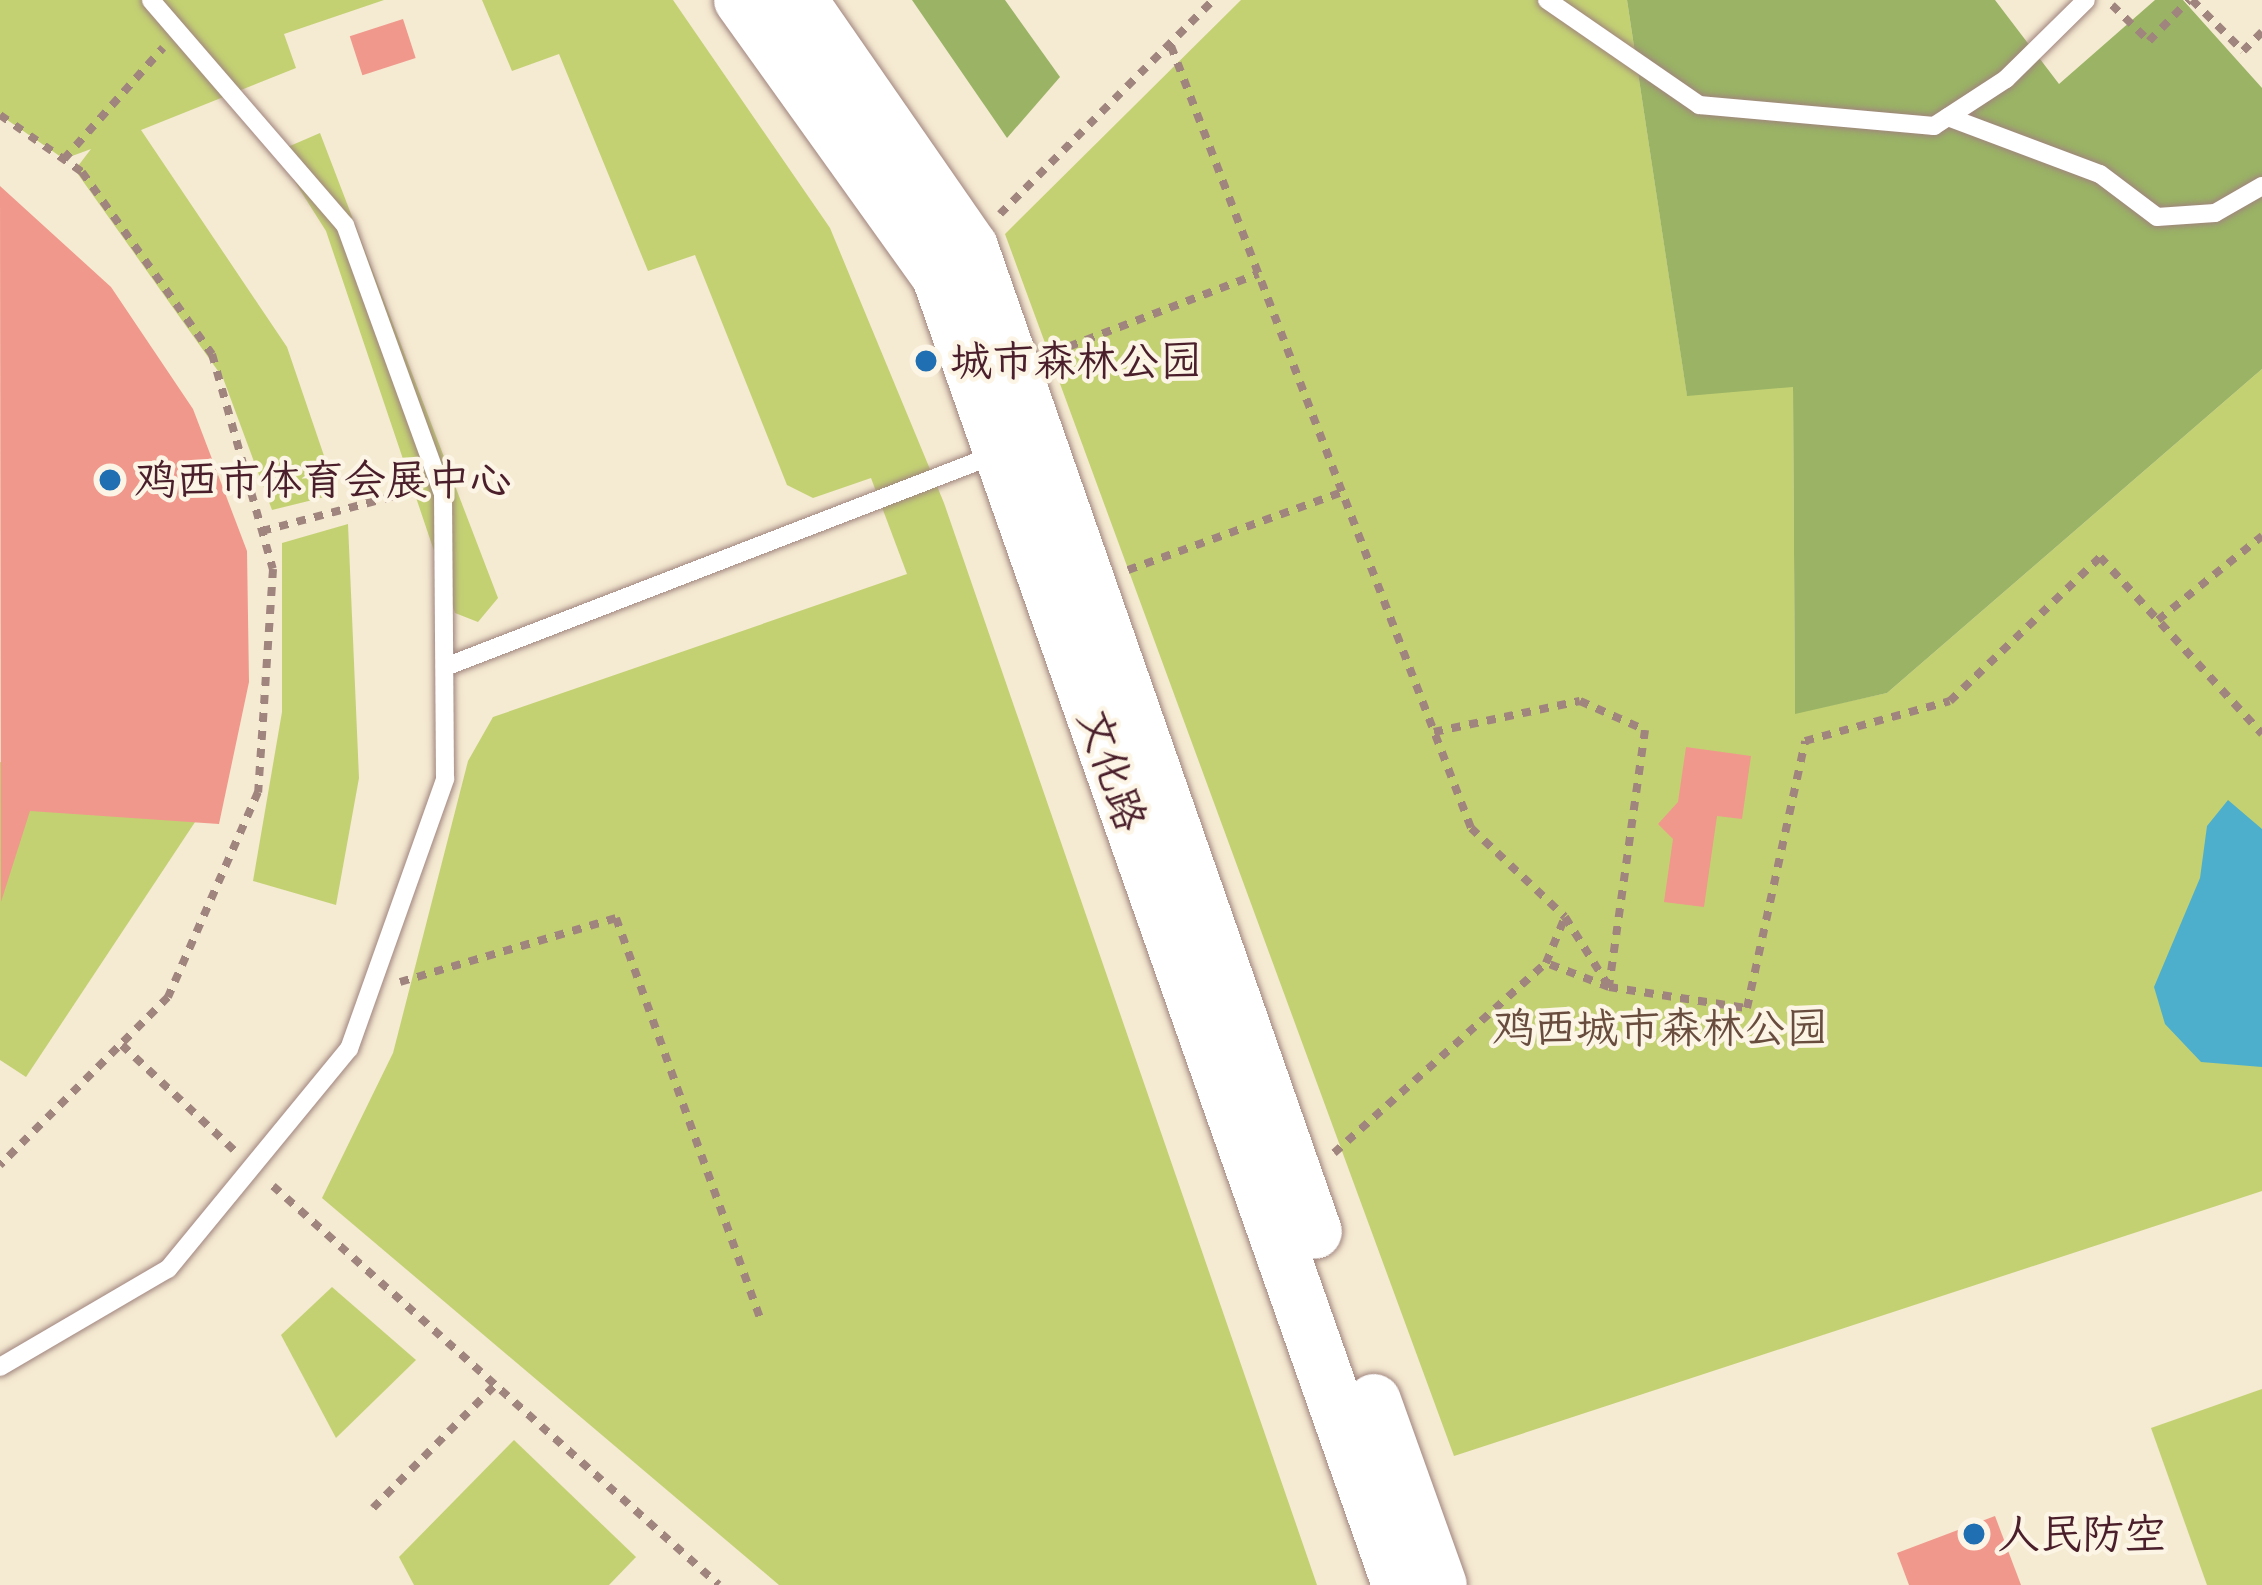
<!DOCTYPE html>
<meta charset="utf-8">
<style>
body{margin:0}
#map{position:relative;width:2262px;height:1585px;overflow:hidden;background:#f5ead2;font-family:Itim,"LXGW WenKai TC",sans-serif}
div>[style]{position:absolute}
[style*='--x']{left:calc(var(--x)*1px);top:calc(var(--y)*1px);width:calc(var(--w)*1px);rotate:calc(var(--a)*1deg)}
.green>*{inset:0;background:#c3d173}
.forest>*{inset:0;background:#9ab365}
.water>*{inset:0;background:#4eafcd}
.building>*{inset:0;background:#f0988c;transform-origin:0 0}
.path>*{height:8px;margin-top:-4px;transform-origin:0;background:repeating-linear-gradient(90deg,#a0847e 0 9px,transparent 0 18px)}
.roads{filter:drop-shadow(0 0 3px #a0847e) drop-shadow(0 0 3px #a0847e)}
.lane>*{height:18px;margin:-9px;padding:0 9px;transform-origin:9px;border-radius:9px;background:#fff}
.secondary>*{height:54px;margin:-27px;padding:0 27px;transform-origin:27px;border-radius:27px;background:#fff}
.dots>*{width:33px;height:33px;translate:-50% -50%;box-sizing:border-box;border:6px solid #fcf5e5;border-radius:50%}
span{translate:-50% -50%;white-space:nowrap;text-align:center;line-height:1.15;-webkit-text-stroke:9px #fcf5e5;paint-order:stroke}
.poi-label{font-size:42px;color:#4a1f2b}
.left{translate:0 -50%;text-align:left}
.street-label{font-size:42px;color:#4a1f2b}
.park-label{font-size:42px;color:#684c3d}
</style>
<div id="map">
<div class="green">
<i style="clip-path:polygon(0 0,384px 0,284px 34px,296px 68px,141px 130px,287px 347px,337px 494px,272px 510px,223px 378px,75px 170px,91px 149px,64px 159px,0 115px)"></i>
<i style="clip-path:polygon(482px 0,673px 0,830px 228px,944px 503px,1317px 1585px,779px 1585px,322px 1198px,393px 1053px,468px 761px,493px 717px,907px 574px,871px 478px,813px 498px,787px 485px,695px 255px,648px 271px,559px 54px,512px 71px)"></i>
<i style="clip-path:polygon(1241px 0,1627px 0,1687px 395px,1793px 386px,1795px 713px,1887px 693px,2262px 369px,2262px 1191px,1454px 1456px,1005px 234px)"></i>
<i style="clip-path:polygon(320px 133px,498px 598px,478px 622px,455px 613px,326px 231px,276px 152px)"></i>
<i style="clip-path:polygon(348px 524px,359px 778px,336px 905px,253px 881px,282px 712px,282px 543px)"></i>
<i style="clip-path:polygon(0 762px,203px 810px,26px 1077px,0 1060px)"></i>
<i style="clip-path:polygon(332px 1287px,416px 1360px,336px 1438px,281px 1335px)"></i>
<i style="clip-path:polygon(2262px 1389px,2262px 1585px,2207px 1585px,2151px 1428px)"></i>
<i style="clip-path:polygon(514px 1440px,636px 1557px,609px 1585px,414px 1585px,399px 1557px)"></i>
</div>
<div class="forest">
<i style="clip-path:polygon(912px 0,1005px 0,1060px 77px,1007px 138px)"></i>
<i style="clip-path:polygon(1627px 0,1995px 0,2059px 84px,2155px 0,2183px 0,2262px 88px,2262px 369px,1887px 693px,1795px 714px,1793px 387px,1687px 396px)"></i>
</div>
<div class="water">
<i style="clip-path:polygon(2228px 800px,2262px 829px,2262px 1067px,2201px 1062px,2165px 1024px,2154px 987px,2200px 878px,2207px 826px)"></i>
</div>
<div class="building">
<i style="left:403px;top:19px;width:41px;height:56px;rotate:72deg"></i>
<i style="clip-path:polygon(0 186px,111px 287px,193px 409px,247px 551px,249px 682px,219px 824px,30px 811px,1px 902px)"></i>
<i style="clip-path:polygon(1686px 747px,1751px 756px,1742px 819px,1717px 816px,1704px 907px,1664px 902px,1673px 839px,1658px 824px,1678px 802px)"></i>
<i style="clip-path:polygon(1995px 1516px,2021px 1585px,1909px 1585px,1897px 1553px)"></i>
</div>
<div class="path">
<i style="--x:2192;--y:0;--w:72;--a:45"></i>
<i style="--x:2243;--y:51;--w:27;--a:-45"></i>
<i style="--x:2112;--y:5;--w:52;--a:44.2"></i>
<i style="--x:2149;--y:41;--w:57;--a:-45.7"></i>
<i style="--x:1171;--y:46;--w:838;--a:69.01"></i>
<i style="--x:1471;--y:828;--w:129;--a:43.4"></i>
<i style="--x:1565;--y:917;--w:83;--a:57.8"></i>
<i style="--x:1609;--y:987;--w:67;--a:-159.1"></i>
<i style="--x:1546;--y:963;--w:50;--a:-67.6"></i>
<i style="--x:0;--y:115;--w:100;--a:34.8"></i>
<i style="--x:82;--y:172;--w:224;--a:54.5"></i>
<i style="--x:212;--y:354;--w:223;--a:74.2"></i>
<i style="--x:273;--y:569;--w:224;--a:93.8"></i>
<i style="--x:258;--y:792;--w:224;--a:113.7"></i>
<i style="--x:168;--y:997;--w:238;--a:135"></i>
<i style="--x:64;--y:159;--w:149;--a:-48.3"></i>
<i style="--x:1000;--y:214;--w:302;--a:-45.1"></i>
<i style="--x:1052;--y:353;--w:221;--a:-21"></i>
<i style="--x:262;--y:531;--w:160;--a:-14.8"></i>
<i style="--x:1128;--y:570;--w:228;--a:-20"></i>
<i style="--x:2158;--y:620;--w:134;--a:-38.9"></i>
<i style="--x:1434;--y:732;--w:149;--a:-12"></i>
<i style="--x:1580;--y:701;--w:71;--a:24"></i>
<i style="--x:1645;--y:730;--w:260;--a:98"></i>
<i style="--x:1609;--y:987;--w:140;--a:8.7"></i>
<i style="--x:1747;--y:1008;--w:273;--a:-77.7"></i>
<i style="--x:1805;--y:741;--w:150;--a:-15.4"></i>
<i style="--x:1950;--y:701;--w:208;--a:-43.8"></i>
<i style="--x:2100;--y:557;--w:240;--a:47.5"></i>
<i style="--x:400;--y:982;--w:225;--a:-16.5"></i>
<i style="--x:616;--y:918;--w:431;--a:70.2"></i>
<i style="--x:122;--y:1045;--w:155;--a:43.2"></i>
<i style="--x:1334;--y:1153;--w:285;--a:-41.9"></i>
<i style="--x:273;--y:1186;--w:598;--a:41.82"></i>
<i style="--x:373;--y:1508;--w:173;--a:-45.2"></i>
</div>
<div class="roads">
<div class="lane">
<i style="--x:1547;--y:0;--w:185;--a:34.6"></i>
<i style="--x:1699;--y:105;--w:236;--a:5.1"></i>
<i style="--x:1934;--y:126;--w:86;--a:-33.1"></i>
<i style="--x:2006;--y:79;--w:112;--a:-44.6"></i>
<i style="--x:1948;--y:117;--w:162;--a:20.6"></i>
<i style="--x:2100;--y:174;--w:71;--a:37"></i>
<i style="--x:2157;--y:217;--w:58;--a:-3.9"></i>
<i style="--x:2215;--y:213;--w:54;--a:-29.9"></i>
<i style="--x:445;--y:667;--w:589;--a:-21.11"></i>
<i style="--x:0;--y:1367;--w:194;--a:-30.3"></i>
<i style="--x:168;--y:1269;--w:285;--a:-50.6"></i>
<i style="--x:349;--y:1049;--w:287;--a:-70.4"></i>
<i style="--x:445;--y:779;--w:285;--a:-90.4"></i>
<i style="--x:443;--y:494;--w:286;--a:-110"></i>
<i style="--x:345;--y:225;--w:297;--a:-130.8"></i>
</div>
<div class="secondary">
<i style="--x:741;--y:0;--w:340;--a:54.4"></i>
<i style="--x:939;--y:277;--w:1387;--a:70.62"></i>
<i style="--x:800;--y:0;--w:300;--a:55.3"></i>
<i style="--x:971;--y:247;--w:1043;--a:70.75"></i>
<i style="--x:1374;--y:1401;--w:195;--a:70.3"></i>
</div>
</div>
<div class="dots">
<i style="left:926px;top:361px;background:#1f6fb2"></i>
<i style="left:110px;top:480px;background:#1f6fb2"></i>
<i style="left:1974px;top:1534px;background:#1f6fb2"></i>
</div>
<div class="poi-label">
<span class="left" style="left:950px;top:361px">城市森林公园</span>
<span class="left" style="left:134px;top:480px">鸡西市体育会展中心</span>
<span class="left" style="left:1998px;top:1534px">人民防空</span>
</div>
<div class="street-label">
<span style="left:1112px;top:770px;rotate:71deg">文化路</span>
</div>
<div class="park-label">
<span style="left:1660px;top:1028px">鸡西城市森林公园</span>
</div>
</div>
